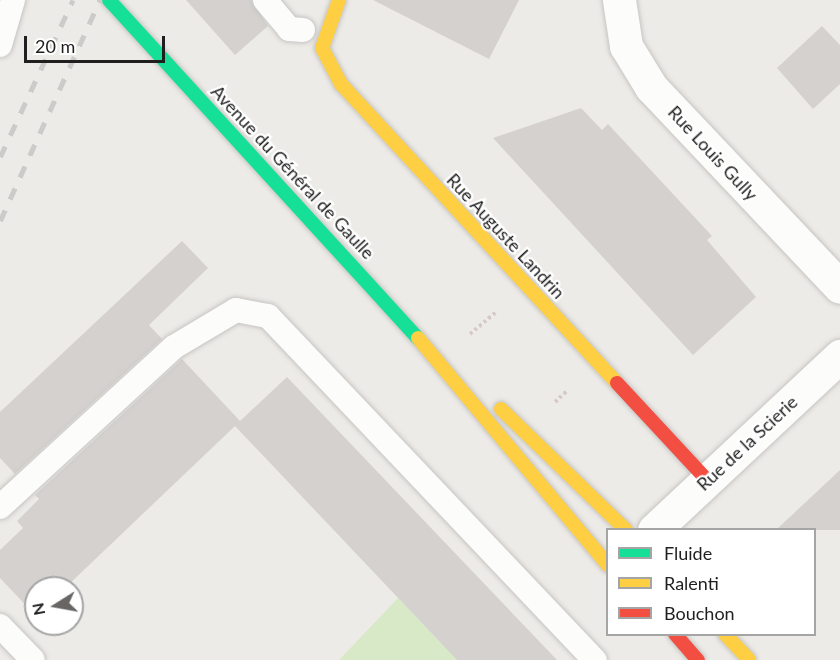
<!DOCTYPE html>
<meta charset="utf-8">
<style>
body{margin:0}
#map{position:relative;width:840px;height:660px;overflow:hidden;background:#edebe7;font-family:Lato,sans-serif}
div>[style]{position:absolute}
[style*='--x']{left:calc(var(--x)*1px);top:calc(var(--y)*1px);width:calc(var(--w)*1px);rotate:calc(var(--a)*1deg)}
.grass>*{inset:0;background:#d8e9c7}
.building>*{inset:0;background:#d4d1ce}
.path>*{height:4px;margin-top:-2px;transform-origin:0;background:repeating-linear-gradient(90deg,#d6cac7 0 3px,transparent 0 6px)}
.roads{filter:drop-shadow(0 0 2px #c6c5c3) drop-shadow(0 0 2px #c6c5c3)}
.lane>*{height:24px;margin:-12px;padding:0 12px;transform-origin:12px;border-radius:12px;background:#fcfcfb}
.street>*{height:33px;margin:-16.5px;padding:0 16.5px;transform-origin:16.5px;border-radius:16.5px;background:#fcfcfb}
.fast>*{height:14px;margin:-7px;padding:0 7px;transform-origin:7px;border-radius:7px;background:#16e098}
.slow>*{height:14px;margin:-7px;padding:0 7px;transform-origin:7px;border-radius:7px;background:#ffcf43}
.jam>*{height:14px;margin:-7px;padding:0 7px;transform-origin:7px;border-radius:7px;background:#f24e42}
.rail>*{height:4.5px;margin-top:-2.25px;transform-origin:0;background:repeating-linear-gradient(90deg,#cbcbca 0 12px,transparent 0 24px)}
span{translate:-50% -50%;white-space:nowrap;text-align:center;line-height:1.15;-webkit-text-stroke:4.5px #fff;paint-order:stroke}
.street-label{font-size:18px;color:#1f1f1f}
.legend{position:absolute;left:606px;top:528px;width:210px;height:108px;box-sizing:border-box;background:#fff;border:2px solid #a5a5a5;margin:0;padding:8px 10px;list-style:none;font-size:18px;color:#1f1f1f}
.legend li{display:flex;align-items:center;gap:12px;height:30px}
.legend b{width:30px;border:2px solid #a5a5a5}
.north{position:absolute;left:24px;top:576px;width:60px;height:60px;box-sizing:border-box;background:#fff;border:2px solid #a5a5a5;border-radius:50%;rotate:259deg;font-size:16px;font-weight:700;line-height:24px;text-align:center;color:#1f1f1f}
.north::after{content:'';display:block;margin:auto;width:21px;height:27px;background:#676665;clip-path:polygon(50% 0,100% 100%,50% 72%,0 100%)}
.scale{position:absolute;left:24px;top:36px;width:141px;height:27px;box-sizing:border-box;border:3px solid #1f1f1f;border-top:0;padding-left:8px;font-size:18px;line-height:21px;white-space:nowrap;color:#1f1f1f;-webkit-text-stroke:4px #fff;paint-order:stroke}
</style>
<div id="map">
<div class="grass">
<i style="clip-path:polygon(398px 598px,457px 660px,339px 660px)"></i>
</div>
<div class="building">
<i style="clip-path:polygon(186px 0,251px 0,268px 26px,235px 55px)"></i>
<i style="clip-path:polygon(373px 0,519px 0,489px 59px)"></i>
<i style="clip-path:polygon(822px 26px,840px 45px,840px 84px,813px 109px,777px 68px)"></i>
<i style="clip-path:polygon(581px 108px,602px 130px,608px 124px,712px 236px,707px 240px,756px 297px,693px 355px,493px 138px)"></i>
<i style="clip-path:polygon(182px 241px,208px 268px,149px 325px,162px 339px,15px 474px,0 458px,0 412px)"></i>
<i style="clip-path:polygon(182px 359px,240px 421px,287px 377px,557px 660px,457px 660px,235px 426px,65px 588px,36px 588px,36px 616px,0 578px,0 550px,23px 528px,17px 521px,39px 499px,35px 495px)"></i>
<i style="clip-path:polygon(840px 470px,840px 530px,776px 530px)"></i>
</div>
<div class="path">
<i style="--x:470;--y:334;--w:35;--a:-40"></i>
<i style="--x:555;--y:402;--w:16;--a:-43"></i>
</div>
<div class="roads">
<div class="lane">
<i style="--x:265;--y:0;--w:38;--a:50"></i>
<i style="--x:289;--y:29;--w:14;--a:4"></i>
<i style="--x:0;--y:45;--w:47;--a:-73.9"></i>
<i style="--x:0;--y:507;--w:236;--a:-42.6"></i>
<i style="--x:174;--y:347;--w:72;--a:-30.8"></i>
<i style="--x:236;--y:310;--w:33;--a:11"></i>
<i style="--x:268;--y:316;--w:475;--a:46.5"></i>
<i style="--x:0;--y:626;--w:47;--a:45.9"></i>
</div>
<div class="street">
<i style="--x:619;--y:0;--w:47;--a:81.3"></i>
<i style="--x:626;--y:46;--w:48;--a:58.6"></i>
<i style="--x:651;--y:87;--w:275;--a:46.6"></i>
<i style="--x:654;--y:530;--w:255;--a:-43.1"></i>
</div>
<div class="fast">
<i style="--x:109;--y:0;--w:458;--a:47.6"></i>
</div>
<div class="slow">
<i style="--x:339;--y:0;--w:51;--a:109.5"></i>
<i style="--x:322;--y:48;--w:41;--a:62.2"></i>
<i style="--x:341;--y:84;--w:407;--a:47.3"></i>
<i style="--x:418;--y:338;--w:296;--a:50.1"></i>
<i style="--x:501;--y:409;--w:174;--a:44.1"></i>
<i style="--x:725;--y:634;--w:35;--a:47"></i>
</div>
<div class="jam">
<i style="--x:617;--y:383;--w:132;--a:47.1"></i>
<i style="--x:675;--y:634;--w:35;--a:49"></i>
</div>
</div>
<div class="rail">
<i style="--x:0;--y:157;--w:173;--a:-65.1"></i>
<i style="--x:0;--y:221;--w:243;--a:-65.7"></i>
</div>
<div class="street-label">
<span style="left:713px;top:153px;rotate:47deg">Rue Louis Gully</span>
<span style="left:293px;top:172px;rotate:47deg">Avenue du Général de Gaulle</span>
<span style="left:506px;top:236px;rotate:47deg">Rue Auguste Landrin</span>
<span style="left:747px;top:443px;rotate:-43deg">Rue de la Scierie</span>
</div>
<ul class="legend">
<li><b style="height:8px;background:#16e098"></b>Fluide</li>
<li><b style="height:8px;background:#ffcf43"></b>Ralenti</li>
<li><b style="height:8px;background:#f24e42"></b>Bouchon</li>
</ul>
<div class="north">N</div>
<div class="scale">20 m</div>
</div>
